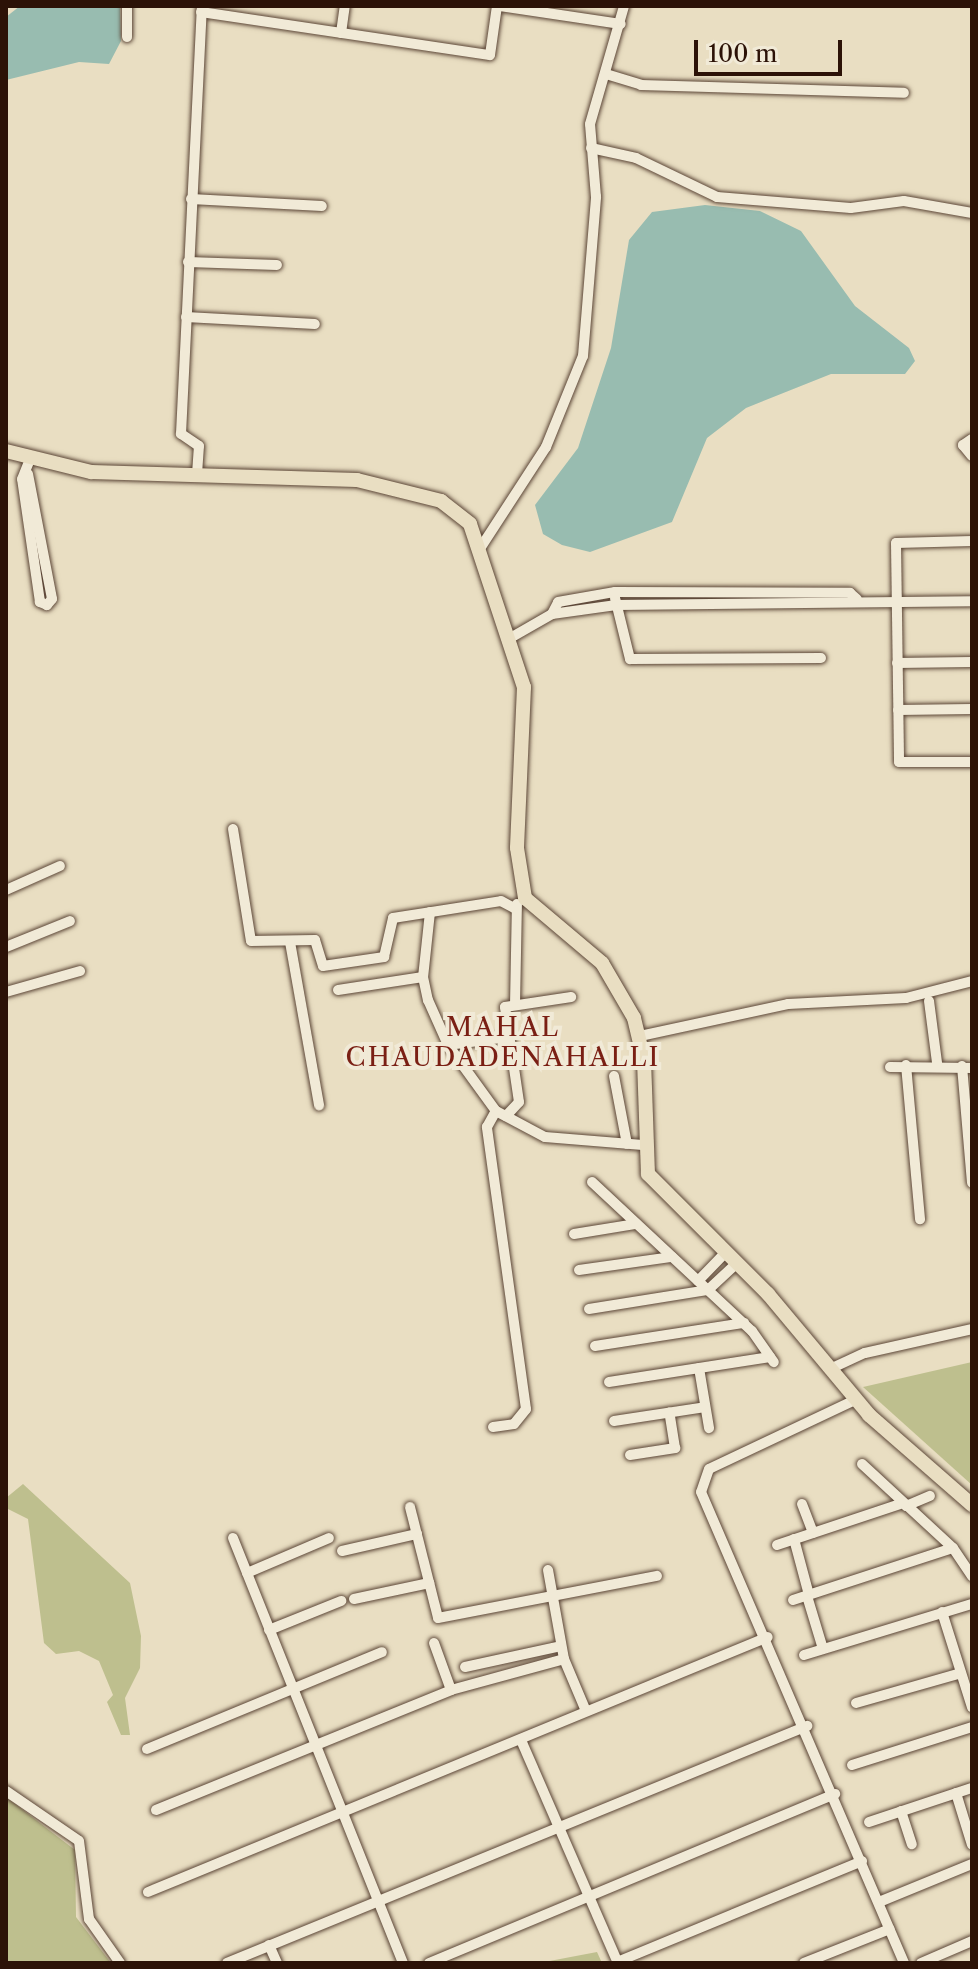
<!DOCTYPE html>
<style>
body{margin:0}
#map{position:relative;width:978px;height:1969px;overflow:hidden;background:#e9dec2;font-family:"Libre Caslon Text",serif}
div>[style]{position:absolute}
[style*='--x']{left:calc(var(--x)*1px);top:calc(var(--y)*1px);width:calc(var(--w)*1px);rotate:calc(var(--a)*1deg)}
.green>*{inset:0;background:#bebf8e}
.water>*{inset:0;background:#98bcb0}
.roads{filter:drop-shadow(0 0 2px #5b4536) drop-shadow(0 0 2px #5b4536)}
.minor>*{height:10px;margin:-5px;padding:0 5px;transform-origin:5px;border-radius:5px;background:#f1ead7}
.highway>*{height:14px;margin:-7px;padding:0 7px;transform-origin:7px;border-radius:7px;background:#e9dec2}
span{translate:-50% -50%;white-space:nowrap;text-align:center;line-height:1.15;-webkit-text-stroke:8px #f1ead7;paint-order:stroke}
.quarter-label{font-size:26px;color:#7a1f14;letter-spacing:2px}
.frame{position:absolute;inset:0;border:8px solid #2c1207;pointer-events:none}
.scale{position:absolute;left:694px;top:40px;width:148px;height:36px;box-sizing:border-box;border:4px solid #2c1207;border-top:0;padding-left:10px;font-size:24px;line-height:28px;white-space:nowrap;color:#2c1207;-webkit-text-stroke:6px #f1ead7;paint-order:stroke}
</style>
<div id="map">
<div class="green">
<i style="clip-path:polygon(972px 1362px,972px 1485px,863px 1387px)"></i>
<i style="clip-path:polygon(23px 1484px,130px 1583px,141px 1636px,140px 1668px,125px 1698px,130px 1735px,121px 1735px,107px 1702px,113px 1695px,99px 1661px,79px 1651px,56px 1654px,44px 1643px,28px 1519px,6px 1508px,6px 1498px)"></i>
<i style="clip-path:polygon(6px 1797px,75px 1850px,76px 1917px,111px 1963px,6px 1963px)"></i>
<i style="clip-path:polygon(597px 1952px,602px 1963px,539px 1963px)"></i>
</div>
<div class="water">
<i style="clip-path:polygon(20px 6px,120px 6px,121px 41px,109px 64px,79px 62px,6px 80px,6px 17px)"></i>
<i style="clip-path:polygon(705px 205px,760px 211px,801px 231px,855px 306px,909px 348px,915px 361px,905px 374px,831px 374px,746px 408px,707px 438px,672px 522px,590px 552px,562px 545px,543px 534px,535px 505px,578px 448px,611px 348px,629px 240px,652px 212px)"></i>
</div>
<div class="roads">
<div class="minor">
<i style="--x:127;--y:6;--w:31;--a:90"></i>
<i style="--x:500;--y:6;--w:122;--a:8.5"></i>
<i style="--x:201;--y:12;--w:292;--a:8.5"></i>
<i style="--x:490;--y:55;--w:49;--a:-81.9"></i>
<i style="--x:341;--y:33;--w:27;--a:-82"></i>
<i style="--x:606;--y:74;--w:37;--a:17"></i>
<i style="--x:641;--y:85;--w:263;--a:1.7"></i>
<i style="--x:591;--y:148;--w:46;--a:12.5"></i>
<i style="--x:636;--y:158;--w:90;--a:25.7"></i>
<i style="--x:717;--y:197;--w:134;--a:4.7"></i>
<i style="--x:851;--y:208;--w:53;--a:-7.5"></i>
<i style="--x:904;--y:201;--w:69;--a:10"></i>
<i style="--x:191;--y:199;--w:131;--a:3.1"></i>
<i style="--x:188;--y:262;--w:89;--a:1.9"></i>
<i style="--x:186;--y:317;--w:129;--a:3.1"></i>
<i style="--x:972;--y:439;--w:11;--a:146"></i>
<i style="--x:963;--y:445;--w:14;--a:51"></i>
<i style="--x:28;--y:474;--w:127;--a:79.1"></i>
<i style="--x:52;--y:599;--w:8;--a:130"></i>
<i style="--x:47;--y:605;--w:8;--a:-157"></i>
<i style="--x:40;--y:602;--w:124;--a:-98.3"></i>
<i style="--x:22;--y:479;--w:22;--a:-68"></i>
<i style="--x:197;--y:474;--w:28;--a:-86"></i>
<i style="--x:199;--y:446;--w:22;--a:-146"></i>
<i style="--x:181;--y:434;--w:429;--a:-87.2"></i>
<i style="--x:972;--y:541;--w:76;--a:178.5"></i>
<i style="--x:896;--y:543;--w:219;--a:89.2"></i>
<i style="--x:899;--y:762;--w:73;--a:0"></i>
<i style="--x:481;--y:547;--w:119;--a:-57"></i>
<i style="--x:546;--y:447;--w:98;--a:-67.9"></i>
<i style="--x:583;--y:356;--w:160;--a:-85.3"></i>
<i style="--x:596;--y:197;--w:73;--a:-94.7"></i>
<i style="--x:590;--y:124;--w:123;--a:-73.9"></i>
<i style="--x:615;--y:598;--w:63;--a:76.2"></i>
<i style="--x:630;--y:659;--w:191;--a:-0.3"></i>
<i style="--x:552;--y:614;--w:13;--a:-63"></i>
<i style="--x:558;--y:602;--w:58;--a:-10"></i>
<i style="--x:615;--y:592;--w:235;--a:0.2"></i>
<i style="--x:850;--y:593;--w:9;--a:41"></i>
<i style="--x:512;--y:637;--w:46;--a:-29.9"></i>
<i style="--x:552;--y:614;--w:65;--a:-8"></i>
<i style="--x:616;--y:605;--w:356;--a:-0.6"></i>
<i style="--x:897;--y:663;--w:75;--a:-0.8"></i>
<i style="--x:898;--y:710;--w:74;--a:-0.8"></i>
<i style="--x:233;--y:829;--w:113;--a:80.9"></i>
<i style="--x:251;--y:941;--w:64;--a:-0.9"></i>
<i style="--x:315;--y:940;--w:27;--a:73"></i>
<i style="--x:323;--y:966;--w:62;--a:-8.4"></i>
<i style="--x:384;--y:957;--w:40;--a:-77"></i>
<i style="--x:393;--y:918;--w:109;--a:-8.9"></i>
<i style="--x:501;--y:901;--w:15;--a:28"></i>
<i style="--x:6;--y:890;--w:59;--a:-24"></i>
<i style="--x:430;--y:912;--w:65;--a:96.1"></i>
<i style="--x:423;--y:977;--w:24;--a:78"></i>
<i style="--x:428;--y:1000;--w:49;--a:66"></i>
<i style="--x:448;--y:1045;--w:82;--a:54"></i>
<i style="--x:496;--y:1111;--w:55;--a:28"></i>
<i style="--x:545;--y:1137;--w:98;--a:4.7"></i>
<i style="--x:290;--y:942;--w:166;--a:79.9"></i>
<i style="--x:6;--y:947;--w:69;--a:-22.1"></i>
<i style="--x:338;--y:990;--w:86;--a:-8.7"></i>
<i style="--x:6;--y:992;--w:77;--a:-15.8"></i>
<i style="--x:929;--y:1001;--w:63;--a:82.6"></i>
<i style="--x:515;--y:1005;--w:101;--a:-88.9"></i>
<i style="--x:640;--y:1036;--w:151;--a:-12.2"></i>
<i style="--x:788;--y:1004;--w:118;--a:-2.9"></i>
<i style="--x:906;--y:998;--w:68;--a:-14.4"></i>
<i style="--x:448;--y:1045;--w:62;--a:-7.5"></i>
<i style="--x:906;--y:1065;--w:155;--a:84.8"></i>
<i style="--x:962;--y:1066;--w:117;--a:85.1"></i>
<i style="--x:890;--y:1067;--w:82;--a:0.7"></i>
<i style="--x:614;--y:1076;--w:69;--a:79.2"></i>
<i style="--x:506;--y:1116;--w:19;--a:-47"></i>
<i style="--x:519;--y:1102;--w:96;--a:-98.4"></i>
<i style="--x:505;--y:1007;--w:67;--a:-8.6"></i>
<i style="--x:592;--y:1182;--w:219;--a:43"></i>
<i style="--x:752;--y:1331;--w:38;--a:55"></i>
<i style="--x:574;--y:1234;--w:63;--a:-9.2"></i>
<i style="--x:579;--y:1270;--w:94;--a:-8"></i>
<i style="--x:698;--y:1281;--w:40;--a:-46"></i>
<i style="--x:589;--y:1309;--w:121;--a:-9.1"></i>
<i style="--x:708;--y:1290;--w:40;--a:-43"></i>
<i style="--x:595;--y:1346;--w:151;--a:-8.8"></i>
<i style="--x:699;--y:1368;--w:61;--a:80.5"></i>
<i style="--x:830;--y:1369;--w:38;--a:-25"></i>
<i style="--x:865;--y:1353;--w:110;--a:-12.6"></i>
<i style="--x:609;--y:1382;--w:163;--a:-8.8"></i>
<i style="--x:855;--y:1400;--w:161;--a:154.7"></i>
<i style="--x:709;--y:1469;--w:24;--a:109"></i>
<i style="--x:701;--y:1492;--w:513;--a:66.68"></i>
<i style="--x:614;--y:1421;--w:92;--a:-8.7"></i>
<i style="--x:493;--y:1427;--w:21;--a:-8"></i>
<i style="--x:514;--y:1424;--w:19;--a:-51"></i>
<i style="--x:526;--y:1409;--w:285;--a:-97.9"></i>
<i style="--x:487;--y:1127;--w:18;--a:-61"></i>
<i style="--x:630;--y:1455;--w:46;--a:-8.8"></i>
<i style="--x:675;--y:1448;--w:36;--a:-99"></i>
<i style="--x:862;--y:1464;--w:124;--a:42.7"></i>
<i style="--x:953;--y:1548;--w:34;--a:56"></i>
<i style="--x:802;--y:1504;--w:31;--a:69"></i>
<i style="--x:906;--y:1506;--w:26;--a:-23"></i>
<i style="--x:410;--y:1507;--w:114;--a:75.8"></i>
<i style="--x:438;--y:1618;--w:223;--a:-10.9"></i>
<i style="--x:233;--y:1538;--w:458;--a:68.2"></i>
<i style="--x:794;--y:1539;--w:58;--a:75"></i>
<i style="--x:777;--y:1545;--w:133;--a:-18.4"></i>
<i style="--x:342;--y:1551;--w:77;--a:-12.8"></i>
<i style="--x:548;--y:1570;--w:90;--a:79.8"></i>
<i style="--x:564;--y:1659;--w:56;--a:67.1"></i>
<i style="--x:247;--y:1573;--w:89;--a:-23.1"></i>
<i style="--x:807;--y:1596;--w:55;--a:73.2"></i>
<i style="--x:354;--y:1599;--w:77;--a:-12"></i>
<i style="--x:793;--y:1600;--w:168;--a:-18"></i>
<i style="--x:942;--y:1612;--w:100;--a:72.5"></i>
<i style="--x:269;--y:1630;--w:78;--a:-21.9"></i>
<i style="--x:434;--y:1643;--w:50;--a:70.1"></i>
<i style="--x:804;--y:1655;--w:176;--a:-16.9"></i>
<i style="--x:465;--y:1667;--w:98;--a:-12.3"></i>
<i style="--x:856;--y:1703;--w:109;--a:-15.9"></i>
<i style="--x:521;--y:1740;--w:243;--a:66.5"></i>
<i style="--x:147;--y:1749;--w:254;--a:-22.4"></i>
<i style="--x:852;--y:1765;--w:126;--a:-17.6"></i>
<i style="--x:6;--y:1791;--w:88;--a:34.4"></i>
<i style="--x:79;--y:1841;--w:79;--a:82.7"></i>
<i style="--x:89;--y:1919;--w:54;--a:54.8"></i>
<i style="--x:956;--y:1793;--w:54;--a:72.9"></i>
<i style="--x:156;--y:1810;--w:318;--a:-22.1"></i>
<i style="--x:451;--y:1690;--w:117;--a:-15.3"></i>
<i style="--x:901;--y:1811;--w:35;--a:72"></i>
<i style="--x:869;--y:1822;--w:108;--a:-18.3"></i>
<i style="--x:148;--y:1892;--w:670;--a:-22.36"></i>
<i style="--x:879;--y:1902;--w:100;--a:-22.2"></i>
<i style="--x:269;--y:1945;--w:20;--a:66"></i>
<i style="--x:617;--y:1962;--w:265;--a:-22.4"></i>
<i style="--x:227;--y:1963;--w:627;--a:-22.23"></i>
<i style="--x:429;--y:1963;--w:440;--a:-22.6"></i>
<i style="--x:804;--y:1963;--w:92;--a:-21.6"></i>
<i style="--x:921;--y:1963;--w:56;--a:-23.3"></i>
</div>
<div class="highway">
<i style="--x:6;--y:451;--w:88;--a:13.9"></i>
<i style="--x:91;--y:472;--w:266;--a:1.7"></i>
<i style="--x:357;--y:480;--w:87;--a:14"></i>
<i style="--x:441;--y:501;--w:37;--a:38"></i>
<i style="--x:470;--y:524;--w:172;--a:71.7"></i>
<i style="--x:524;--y:687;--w:161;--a:92.5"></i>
<i style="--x:517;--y:848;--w:51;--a:80.9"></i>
<i style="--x:525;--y:898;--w:101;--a:40.2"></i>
<i style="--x:602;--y:963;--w:64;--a:59.8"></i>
<i style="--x:634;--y:1018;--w:43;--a:76.6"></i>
<i style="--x:644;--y:1060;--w:114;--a:88"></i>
<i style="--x:648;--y:1174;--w:170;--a:45"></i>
<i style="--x:768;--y:1294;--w:158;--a:50.1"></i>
<i style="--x:869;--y:1415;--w:137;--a:41.1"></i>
</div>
</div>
<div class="quarter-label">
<span style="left:503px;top:1043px">MAHAL<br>CHAUDADENAHALLI</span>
</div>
<div class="frame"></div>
<div class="scale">100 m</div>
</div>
